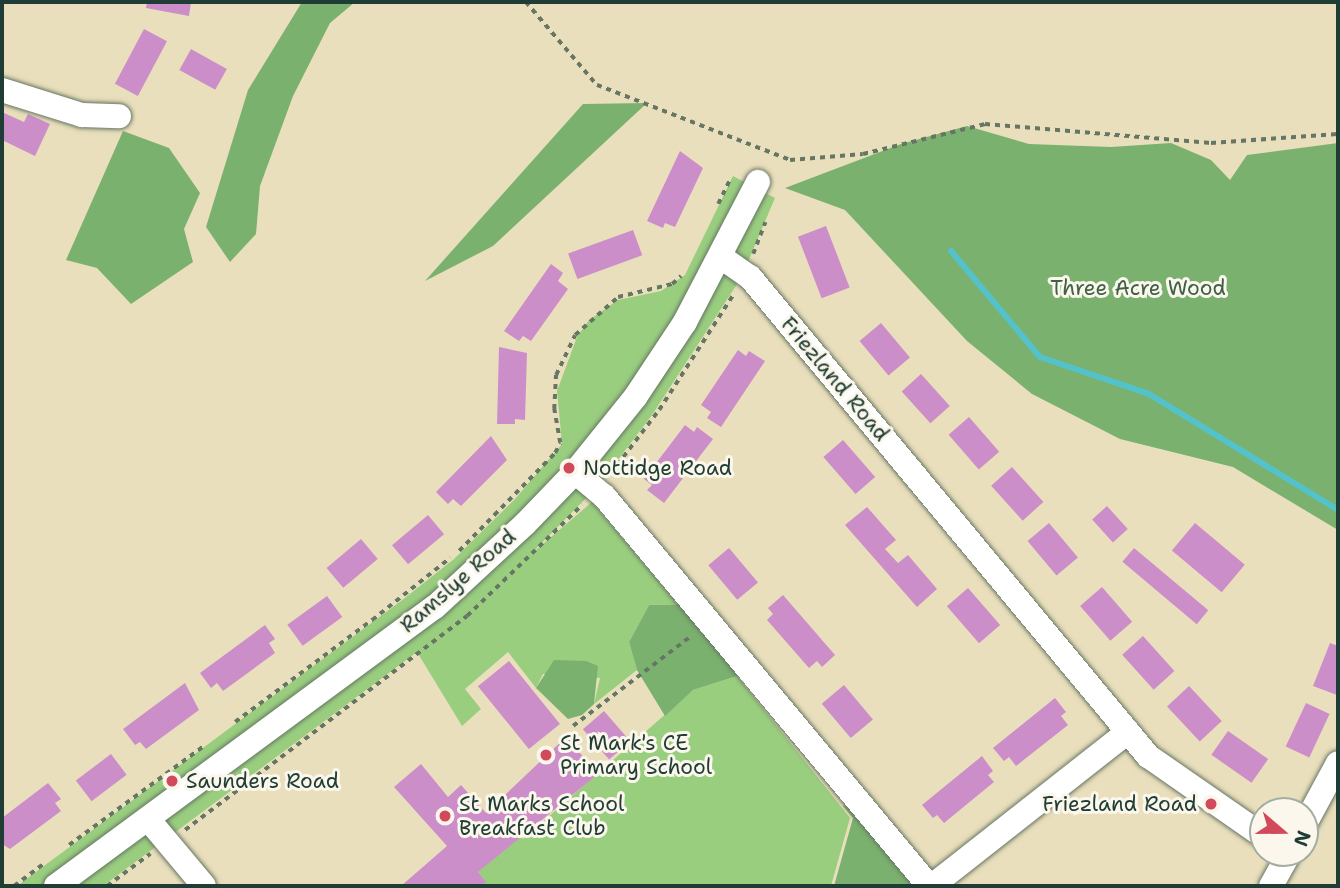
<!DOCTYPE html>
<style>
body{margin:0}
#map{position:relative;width:1340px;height:888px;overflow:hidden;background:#eadfbc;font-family:"Shantell Sans",sans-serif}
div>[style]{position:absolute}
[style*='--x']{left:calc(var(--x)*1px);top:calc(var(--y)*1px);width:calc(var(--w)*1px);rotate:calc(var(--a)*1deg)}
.green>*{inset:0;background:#9ace7f}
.forest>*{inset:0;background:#7bb16e}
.stream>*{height:6px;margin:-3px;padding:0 3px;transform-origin:3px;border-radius:3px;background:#54c2ca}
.building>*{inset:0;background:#cc8ec9;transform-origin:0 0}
.path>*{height:3.5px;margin-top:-1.75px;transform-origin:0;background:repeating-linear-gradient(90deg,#667664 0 5px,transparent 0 10px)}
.roads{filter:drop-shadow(0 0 2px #667664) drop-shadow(0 0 2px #667664)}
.minor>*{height:24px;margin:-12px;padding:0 12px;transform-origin:12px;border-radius:12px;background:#fff}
.dots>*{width:19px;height:19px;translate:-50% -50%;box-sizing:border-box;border:4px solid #fbf7ec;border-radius:50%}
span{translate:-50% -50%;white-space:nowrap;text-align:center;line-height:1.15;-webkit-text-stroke:6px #fbf7ec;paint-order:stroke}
.park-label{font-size:21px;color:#3e6147}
.street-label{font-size:21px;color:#1f3d34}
.poi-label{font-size:21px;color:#1f3d34}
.left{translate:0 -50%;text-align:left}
.right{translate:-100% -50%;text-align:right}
.frame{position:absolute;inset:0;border:4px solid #1f3d34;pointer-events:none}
.north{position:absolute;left:1249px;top:797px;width:70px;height:70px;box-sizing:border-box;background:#fbf7ec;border:2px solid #a3ada2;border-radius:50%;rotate:110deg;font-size:19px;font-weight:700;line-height:28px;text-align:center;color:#1f3d34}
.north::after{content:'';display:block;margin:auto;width:24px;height:32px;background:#d1495b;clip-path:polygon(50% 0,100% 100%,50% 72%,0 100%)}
</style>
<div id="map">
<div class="green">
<i style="clip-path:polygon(733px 176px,775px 198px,741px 278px,652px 415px,598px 486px,530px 555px,592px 502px,678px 604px,649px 605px,629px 642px,637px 670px,594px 704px,600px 678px,543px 674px,536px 688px,508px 652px,465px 689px,481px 709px,462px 726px,417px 652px,103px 886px,17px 886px,401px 601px,454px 559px,515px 499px,562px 444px,557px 391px,577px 337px,589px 320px,618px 300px,661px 291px,685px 275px)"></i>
<i style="clip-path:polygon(737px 676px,850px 818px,831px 886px,481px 886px,485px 882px,478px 872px,518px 835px,523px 839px,693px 690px)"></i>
</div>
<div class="forest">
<i style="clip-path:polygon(302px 2px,355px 2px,330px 23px,293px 96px,260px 186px,256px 234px,230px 262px,206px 227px,248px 90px)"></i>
<i style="clip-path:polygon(647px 103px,493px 246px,425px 281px,583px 104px)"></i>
<i style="clip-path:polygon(967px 126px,1029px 144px,1111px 147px,1171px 143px,1211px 160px,1230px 180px,1247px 155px,1338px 143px,1338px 530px,1233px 467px,1120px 439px,1032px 394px,967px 341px,845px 210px,785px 188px,901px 144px)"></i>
<i style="clip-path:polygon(123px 131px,169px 148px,200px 193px,184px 229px,193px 262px,131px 304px,97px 268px,66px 260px)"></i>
<i style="clip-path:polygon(691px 604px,745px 667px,737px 676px,693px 690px,665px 716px,637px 670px,629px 642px,649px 605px)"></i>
<i style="clip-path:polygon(554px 660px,586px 661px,598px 666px,594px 704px,582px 715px,568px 719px,536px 688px)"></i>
<i style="clip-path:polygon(852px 798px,927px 886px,834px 886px,853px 818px,843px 806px)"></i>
</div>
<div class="stream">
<i style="--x:951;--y:251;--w:138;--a:50"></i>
<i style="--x:1040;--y:357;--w:115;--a:18.7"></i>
<i style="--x:1149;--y:394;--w:222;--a:31.5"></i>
</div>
<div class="building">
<i style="clip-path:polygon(147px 2px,191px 2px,189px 16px,146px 8px)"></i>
<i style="left:144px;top:29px;width:26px;height:62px;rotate:28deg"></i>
<i style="left:191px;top:49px;width:41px;height:24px;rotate:29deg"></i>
<i style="clip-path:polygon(2px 112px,24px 122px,28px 114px,50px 124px,35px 156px,2px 140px)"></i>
<i style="clip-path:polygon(680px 151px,703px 168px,675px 227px,665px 223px,663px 228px,647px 221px)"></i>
<i style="left:826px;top:226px;width:66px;height:30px;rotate:69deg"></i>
<i style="left:633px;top:230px;width:27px;height:69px;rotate:70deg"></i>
<i style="clip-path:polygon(551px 264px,563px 273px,558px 281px,568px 289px,531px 341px,523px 336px,519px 341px,504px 331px)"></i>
<i style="left:881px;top:323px;width:45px;height:28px;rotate:50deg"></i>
<i style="clip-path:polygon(499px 347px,527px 353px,525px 420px,515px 419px,515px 424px,497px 424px)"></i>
<i style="clip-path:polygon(738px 350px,746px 356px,749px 351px,765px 361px,721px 427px,707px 418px,711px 412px,701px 405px)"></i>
<i style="left:921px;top:374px;width:43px;height:26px;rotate:48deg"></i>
<i style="left:969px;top:417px;width:46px;height:27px;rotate:49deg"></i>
<i style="clip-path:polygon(685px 425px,694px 432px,697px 427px,713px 439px,664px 503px,647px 490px,652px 485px,644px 479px)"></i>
<i style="clip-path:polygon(491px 436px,507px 460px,461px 506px,453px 499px,448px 504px,436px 492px)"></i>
<i style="left:843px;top:440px;width:49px;height:26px;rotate:49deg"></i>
<i style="left:1012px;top:467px;width:47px;height:28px;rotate:48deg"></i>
<i style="left:1107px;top:506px;width:31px;height:20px;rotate:48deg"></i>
<i style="clip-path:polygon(867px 507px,896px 540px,885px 549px,898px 563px,908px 555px,937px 589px,917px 607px,845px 525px)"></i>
<i style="left:428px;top:515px;width:25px;height:47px;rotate:50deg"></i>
<i style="left:1049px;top:523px;width:45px;height:28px;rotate:50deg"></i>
<i style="left:1195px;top:523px;width:65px;height:36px;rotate:40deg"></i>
<i style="left:361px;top:539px;width:26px;height:45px;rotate:50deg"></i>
<i style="left:729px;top:548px;width:45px;height:27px;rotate:50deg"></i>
<i style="left:1134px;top:548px;width:97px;height:18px;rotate:40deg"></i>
<i style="left:1102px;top:587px;width:46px;height:29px;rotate:49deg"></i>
<i style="left:968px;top:588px;width:49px;height:28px;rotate:49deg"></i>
<i style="clip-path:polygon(783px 595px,835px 655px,822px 667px,817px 661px,809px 668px,767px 620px,773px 614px,768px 608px)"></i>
<i style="left:327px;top:596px;width:26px;height:49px;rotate:54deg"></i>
<i style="clip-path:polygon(265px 625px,275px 639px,269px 643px,275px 653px,223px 691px,217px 683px,211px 688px,200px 673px)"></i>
<i style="left:1143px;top:636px;width:47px;height:28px;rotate:48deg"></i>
<i style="clip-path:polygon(1330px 643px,1338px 646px,1337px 695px,1313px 686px)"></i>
<i style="left:509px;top:661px;width:81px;height:40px;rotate:51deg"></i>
<i style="clip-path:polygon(185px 683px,199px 710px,146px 749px,140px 742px,135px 745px,123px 729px)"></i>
<i style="left:844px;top:685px;width:45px;height:29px;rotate:50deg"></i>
<i style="left:1189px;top:686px;width:48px;height:30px;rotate:47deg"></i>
<i style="clip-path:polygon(1055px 698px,1066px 712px,1061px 716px,1068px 725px,1016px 766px,1009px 757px,1004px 761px,993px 748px)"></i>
<i style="left:1306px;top:703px;width:26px;height:48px;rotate:25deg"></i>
<i style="left:604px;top:711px;width:40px;height:28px;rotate:49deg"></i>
<i style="left:1228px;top:731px;width:49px;height:29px;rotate:35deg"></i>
<i style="clip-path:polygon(567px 736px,597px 775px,478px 872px,486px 882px,481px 886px,401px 886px,447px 846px,394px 787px,421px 764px,448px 797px,461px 785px,486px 813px)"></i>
<i style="left:111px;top:754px;width:26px;height:44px;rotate:53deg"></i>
<i style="clip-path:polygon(982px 756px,993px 771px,988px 775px,994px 782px,944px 823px,937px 815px,933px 818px,922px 805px)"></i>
<i style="clip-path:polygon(48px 783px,61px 799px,55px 803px,61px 811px,10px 849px,2px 844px,2px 818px)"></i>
</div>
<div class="path">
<i style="--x:526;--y:2;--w:109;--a:49.5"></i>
<i style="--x:597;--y:85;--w:207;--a:21.2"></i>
<i style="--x:790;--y:160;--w:73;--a:-4.7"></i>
<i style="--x:863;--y:154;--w:126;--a:-13.8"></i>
<i style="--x:985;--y:124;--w:227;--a:4.8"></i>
<i style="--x:1211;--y:143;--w:127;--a:-4.1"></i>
<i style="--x:718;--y:204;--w:28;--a:-64"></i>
<i style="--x:753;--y:254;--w:34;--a:-69"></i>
<i style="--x:611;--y:473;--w:79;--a:-52.7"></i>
<i style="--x:659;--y:410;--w:140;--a:-57.2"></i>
<i style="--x:459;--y:551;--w:137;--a:-45.6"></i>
<i style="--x:555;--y:453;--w:11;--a:-63"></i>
<i style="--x:560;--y:443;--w:35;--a:-100"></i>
<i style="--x:554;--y:409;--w:34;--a:-87"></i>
<i style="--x:556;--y:375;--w:44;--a:-64.6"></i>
<i style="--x:575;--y:335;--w:57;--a:-41.5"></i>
<i style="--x:618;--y:297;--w:56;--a:-13.5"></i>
<i style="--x:672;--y:284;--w:12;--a:-42"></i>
<i style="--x:372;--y:620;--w:100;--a:-38.5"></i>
<i style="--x:235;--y:722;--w:171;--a:-36.7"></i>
<i style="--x:573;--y:726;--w:148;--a:-37.3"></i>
<i style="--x:185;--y:830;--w:354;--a:-37.2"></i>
<i style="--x:467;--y:616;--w:160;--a:-44"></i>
<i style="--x:69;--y:845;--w:167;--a:-36.3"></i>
<i style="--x:14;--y:886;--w:36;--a:-37"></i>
<i style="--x:107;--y:886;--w:54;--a:-36.7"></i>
</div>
<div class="roads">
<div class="minor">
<i style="--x:2;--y:90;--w:84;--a:17.4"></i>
<i style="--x:82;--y:115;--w:37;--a:2"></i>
<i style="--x:721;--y:257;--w:35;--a:35"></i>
<i style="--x:750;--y:277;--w:623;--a:50.28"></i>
<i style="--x:1148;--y:756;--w:140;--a:34.8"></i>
<i style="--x:575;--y:472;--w:38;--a:40"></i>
<i style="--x:604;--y:496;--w:508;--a:50.19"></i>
<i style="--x:148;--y:819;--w:87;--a:50.1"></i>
<i style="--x:1305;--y:824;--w:69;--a:-61.6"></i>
<i style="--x:56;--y:886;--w:471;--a:-36.4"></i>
<i style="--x:435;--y:607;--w:122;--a:-42.7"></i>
<i style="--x:525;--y:524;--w:72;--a:-46.1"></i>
<i style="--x:575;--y:472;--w:97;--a:-51.2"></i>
<i style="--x:636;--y:396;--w:89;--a:-56.5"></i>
<i style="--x:685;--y:322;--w:158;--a:-62.5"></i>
<i style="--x:932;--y:886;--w:249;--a:-38.2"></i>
<i style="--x:1271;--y:886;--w:38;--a:-61"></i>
</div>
</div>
<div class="dots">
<i style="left:569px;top:468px;background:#d1495b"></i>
<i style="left:546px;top:755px;background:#d1495b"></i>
<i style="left:172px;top:781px;background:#d1495b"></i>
<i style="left:1211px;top:804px;background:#d1495b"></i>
<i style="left:445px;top:816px;background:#d1495b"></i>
</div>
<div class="park-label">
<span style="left:1138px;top:288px">Three Acre Wood</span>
</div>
<div class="street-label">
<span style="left:835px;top:379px;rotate:50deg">Friezland Road</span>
<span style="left:458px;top:581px;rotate:-41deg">Ramslye Road</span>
</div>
<div class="poi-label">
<span class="left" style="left:583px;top:468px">Nottidge Road</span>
<span class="left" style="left:560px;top:755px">St Mark's CE<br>Primary School</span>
<span class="left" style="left:186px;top:781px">Saunders Road</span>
<span class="left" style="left:459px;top:816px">St Marks School<br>Breakfast Club</span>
<span class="right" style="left:1197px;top:804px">Friezland Road</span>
</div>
<div class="frame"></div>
<div class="north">N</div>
</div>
